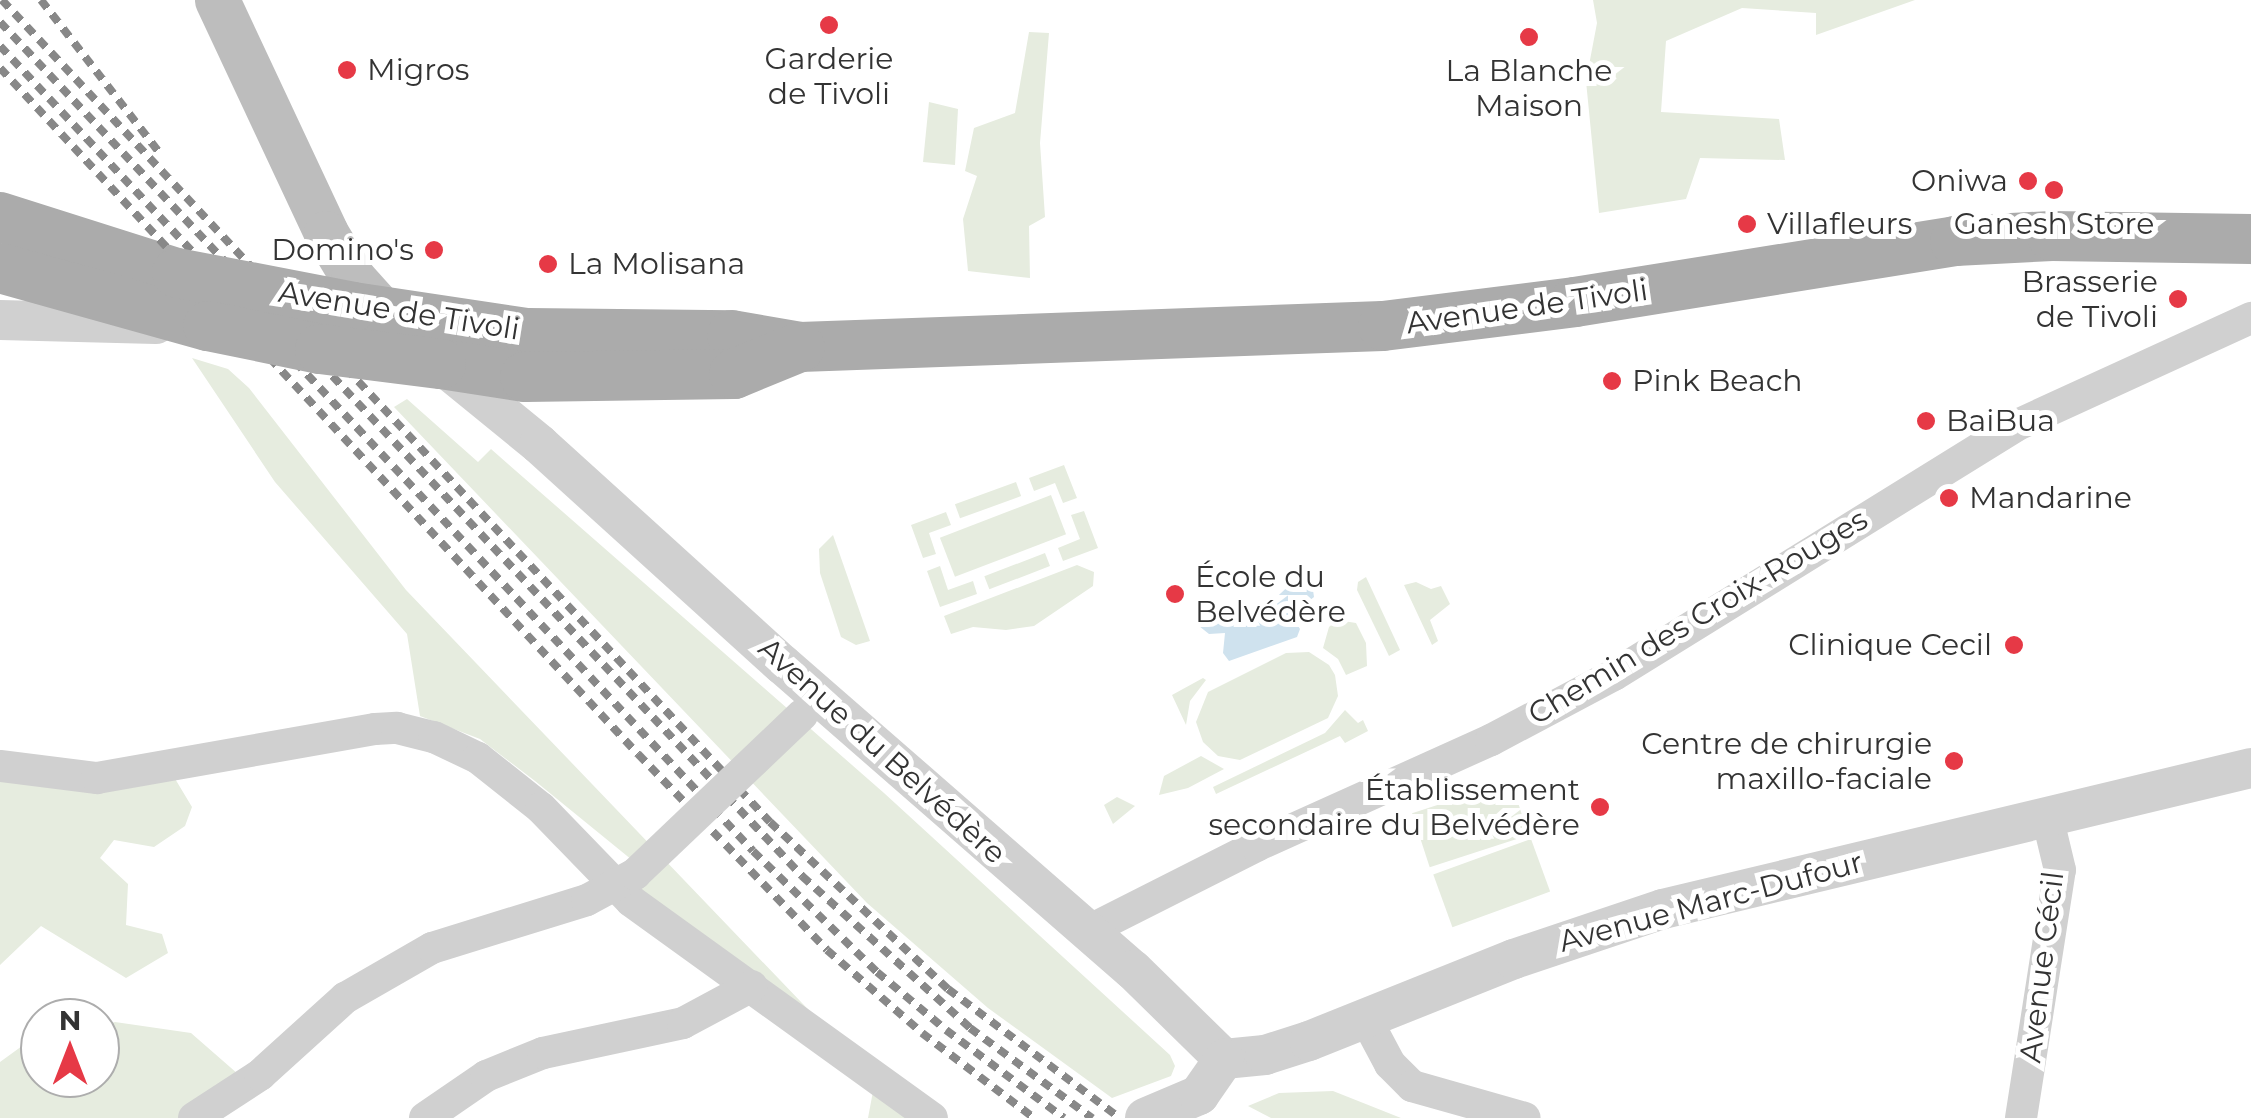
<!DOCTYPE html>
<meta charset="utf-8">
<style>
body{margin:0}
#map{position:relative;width:2251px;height:1118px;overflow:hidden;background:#fff;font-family:Montserrat,sans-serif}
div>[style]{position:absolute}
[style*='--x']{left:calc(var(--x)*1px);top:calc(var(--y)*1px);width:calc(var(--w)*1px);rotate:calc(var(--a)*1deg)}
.green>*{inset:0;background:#e6ecdf;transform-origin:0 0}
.water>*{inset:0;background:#cfe2ee}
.minor>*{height:32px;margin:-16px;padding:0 16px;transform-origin:16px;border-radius:16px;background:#d0d0d0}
.tertiary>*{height:40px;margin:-20px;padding:0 20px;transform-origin:20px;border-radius:20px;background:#d0d0d0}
.secondary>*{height:45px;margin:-22.5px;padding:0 22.5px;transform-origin:22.5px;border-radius:22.5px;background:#bdbdbd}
.primary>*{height:50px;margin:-25px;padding:0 25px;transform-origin:25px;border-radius:25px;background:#ababab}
.rail>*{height:8px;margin-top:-4px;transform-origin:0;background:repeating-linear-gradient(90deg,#888 0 10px,transparent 0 18px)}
.minor-bridge>*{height:32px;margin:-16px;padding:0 16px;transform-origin:16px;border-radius:16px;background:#d0d0d0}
.primary-bridge>*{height:50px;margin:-25px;padding:0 25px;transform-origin:25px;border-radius:25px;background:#ababab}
.dots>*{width:28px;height:28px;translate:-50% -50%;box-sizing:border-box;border:5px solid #fff;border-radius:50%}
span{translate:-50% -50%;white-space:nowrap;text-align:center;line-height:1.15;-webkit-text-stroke:10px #fff;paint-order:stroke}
.poi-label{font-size:30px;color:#333}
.left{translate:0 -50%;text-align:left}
.right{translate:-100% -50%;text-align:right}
.street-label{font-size:30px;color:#333}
.north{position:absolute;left:20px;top:998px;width:100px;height:100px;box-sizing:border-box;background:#fff;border:2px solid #adadad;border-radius:50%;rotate:0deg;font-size:28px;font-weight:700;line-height:40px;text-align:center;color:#333}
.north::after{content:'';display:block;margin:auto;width:35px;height:45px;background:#e63946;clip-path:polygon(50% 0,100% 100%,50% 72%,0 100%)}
</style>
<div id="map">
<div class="green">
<i style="clip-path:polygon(1593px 0,1915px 0,1816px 35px,1816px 13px,1742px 8px,1666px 41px,1661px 112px,1779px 119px,1785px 160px,1700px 158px,1686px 199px,1599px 213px,1586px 81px,1597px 23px)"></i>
<i style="clip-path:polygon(1029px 32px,1049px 33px,1040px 143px,1045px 217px,1029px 226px,1030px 278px,968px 271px,963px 219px,977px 176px,965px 171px,974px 128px,1015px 113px)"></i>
<i style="clip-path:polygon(929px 102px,958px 109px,955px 165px,923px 162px)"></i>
<i style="clip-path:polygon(192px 358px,228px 369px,249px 388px,406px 590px,825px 1027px,642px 891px,632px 860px,535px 781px,480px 739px,420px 716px,407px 634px,275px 482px)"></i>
<i style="clip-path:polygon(407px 399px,478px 462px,491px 449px,884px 793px,1170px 1055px,1175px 1066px,1171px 1076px,1112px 1098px,988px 1008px,867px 903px,394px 407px)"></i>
<i style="clip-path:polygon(1064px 465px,1077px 498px,1063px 503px,1055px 483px,1034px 491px,1029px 478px)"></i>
<i style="left:1016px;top:482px;width:15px;height:65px;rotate:70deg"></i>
<i style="left:1051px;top:495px;width:42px;height:119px;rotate:69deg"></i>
<i style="clip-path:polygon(1084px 511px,1098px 548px,1063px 561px,1058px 548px,1080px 539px,1071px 515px)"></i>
<i style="clip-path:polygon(946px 512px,951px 525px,929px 533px,936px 554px,923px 558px,911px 525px)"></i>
<i style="clip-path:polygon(833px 535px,870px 641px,856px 645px,841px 637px,820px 573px,819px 549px)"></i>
<i style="left:1045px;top:553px;width:14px;height:65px;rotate:69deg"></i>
<i style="clip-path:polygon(1077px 565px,1094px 572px,1093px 586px,1034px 626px,1006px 630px,973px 627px,951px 634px,944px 616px)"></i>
<i style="clip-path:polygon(940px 566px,948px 590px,973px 581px,977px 594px,940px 607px,927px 571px)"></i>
<i style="clip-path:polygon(1366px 577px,1400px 650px,1389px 656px,1357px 590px,1358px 582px)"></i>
<i style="clip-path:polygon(1416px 582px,1431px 589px,1441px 586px,1450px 604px,1430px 620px,1438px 641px,1432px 645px,1404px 585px)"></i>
<i style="clip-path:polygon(1337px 620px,1356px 623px,1366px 643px,1367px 666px,1346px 675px,1338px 659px,1323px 648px,1329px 627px)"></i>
<i style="clip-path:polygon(1309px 652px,1329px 665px,1335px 675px,1338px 696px,1328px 718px,1240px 760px,1218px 756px,1203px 742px,1196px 722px,1208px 692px,1286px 653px)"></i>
<i style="clip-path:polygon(1203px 678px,1206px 680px,1190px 701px,1186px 725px,1172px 695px)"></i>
<i style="clip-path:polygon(1345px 710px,1358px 723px,1363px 720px,1368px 731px,1345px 743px,1340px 736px,1216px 794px,1213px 787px,1325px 733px)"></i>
<i style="clip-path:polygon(1201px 756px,1224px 769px,1188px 788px,1159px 795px,1164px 776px)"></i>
<i style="clip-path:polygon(174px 777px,192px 807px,185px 826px,154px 847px,114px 840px,100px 858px,128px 884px,126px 925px,162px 934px,168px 953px,126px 978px,41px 926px,0 965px,0 781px)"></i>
<i style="left:1511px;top:781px;width:57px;height:104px;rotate:72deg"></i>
<i style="clip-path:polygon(1117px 797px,1135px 806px,1113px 824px,1104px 805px)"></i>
<i style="left:1531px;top:839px;width:56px;height:104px;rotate:70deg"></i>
<i style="clip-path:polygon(115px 1022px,191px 1033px,238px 1074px,183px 1118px,0 1118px,0 1062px,40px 1033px,40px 1078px,100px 1078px,100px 1027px)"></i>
<i style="clip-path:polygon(874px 1086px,919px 1118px,868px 1118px)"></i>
<i style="clip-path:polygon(1333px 1091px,1401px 1118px,1271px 1118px,1248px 1106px,1279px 1093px)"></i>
</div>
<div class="water">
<i style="clip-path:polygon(1295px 580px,1312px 583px,1314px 597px,1291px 615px,1300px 629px,1297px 637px,1229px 661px,1223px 653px,1225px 633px,1209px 634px,1199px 626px,1201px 608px,1214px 606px,1242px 613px,1265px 608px)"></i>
</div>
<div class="minor">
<i style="--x:0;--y:766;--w:98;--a:7.1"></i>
<i style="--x:97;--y:778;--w:282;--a:-10"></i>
<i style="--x:375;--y:729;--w:22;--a:-3"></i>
<i style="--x:397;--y:728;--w:38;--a:14"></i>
<i style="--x:434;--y:737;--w:49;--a:25.5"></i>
<i style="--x:478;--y:758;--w:80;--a:38.4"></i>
<i style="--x:541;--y:808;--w:129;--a:45.9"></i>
<i style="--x:631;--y:901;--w:371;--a:35.8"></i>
<i style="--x:1086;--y:932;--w:191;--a:-26.8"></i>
<i style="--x:1256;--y:846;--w:258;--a:-24.3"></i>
<i style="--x:1491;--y:740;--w:139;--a:-27.9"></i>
<i style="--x:1614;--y:675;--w:472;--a:-31.8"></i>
<i style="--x:2015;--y:426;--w:260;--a:-24.6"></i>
<i style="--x:1366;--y:1019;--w:51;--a:61.9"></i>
<i style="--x:1390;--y:1064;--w:31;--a:45"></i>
<i style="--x:1412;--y:1086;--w:117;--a:15.8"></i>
<i style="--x:194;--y:1118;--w:79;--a:-33.1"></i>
<i style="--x:260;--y:1075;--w:115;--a:-42.2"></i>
<i style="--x:345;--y:998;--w:100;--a:-29.9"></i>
<i style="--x:432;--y:948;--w:162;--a:-17.2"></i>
<i style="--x:587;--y:900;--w:55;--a:-28.4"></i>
<i style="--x:425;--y:1118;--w:74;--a:-34.5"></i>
<i style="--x:486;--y:1076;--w:61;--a:-22"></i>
<i style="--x:543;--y:1053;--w:143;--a:-12.1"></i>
<i style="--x:683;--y:1023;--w:78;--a:-28.2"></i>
<i style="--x:2021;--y:1118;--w:251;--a:-81.1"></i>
<i style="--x:2060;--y:870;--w:56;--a:-103.5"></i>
</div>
<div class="tertiary">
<i style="--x:0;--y:320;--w:156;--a:1.5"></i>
<i style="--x:441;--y:364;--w:127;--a:39.2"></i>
<i style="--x:539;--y:444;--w:329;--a:42.2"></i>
<i style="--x:783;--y:665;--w:464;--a:41.1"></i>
<i style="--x:1133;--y:970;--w:127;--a:44.4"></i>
<i style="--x:1224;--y:1059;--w:41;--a:-5.6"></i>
<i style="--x:1265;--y:1055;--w:46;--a:-17.7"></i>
<i style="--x:1309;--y:1041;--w:221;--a:-21.8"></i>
<i style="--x:1514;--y:959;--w:157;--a:-18.6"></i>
<i style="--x:1663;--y:909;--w:605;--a:-13.48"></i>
<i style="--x:1145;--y:1118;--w:59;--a:-23.1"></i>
<i style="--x:1199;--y:1095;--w:44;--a:-55.2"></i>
</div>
<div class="secondary">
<i style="--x:217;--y:0;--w:257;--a:64.9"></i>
<i style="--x:326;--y:233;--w:52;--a:59"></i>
<i style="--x:353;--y:278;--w:66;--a:48.1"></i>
</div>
<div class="primary">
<i style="--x:0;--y:217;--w:186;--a:17.6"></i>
<i style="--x:0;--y:268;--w:216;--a:15.6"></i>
<i style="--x:353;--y:307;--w:177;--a:8.5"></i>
<i style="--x:528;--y:333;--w:204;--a:0.6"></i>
<i style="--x:732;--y:335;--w:69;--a:10"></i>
<i style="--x:800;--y:347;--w:583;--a:-2.06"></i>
<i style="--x:1383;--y:326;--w:193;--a:-7.1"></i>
<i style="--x:1575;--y:302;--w:385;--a:-9.1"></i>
<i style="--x:1955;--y:241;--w:97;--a:-3"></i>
<i style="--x:2052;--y:236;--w:199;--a:0.9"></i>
<i style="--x:441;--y:364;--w:85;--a:8.8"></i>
<i style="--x:525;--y:377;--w:209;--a:-0.8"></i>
<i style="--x:734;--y:374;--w:71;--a:-22.2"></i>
</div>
<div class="rail">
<i style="--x:2;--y:0;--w:1125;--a:46.95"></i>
<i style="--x:770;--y:822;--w:244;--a:43.2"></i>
<i style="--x:948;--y:989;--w:215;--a:36.9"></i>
<i style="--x:41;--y:0;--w:192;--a:52.2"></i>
<i style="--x:0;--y:22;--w:1172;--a:46.8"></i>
<i style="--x:802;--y:876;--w:227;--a:42.1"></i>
<i style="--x:970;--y:1028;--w:152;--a:36.4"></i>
<i style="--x:0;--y:46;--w:1102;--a:46.91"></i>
<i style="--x:753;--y:851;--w:173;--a:44.3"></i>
<i style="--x:877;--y:972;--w:90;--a:40"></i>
<i style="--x:946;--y:1030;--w:147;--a:36.7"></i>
<i style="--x:0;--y:68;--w:937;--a:47.08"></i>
<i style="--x:638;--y:754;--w:272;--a:46"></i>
<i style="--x:827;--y:950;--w:126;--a:41.1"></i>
<i style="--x:922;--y:1033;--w:141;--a:37.2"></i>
</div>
<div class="minor-bridge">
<i style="--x:635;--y:874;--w:231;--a:-43.6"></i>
</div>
<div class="primary-bridge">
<i style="--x:177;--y:273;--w:179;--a:10.9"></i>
<i style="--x:208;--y:326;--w:114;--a:11.6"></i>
<i style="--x:320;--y:349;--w:122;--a:7.1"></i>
</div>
<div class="dots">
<i style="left:829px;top:25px;background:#e63946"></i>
<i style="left:1529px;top:37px;background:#e63946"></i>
<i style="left:347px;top:70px;background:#e63946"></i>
<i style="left:2028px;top:181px;background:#e63946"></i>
<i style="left:2054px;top:190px;background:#e63946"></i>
<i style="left:1747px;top:224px;background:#e63946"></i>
<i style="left:434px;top:250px;background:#e63946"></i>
<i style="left:548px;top:264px;background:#e63946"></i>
<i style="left:2178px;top:299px;background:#e63946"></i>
<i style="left:1612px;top:381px;background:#e63946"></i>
<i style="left:1926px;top:421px;background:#e63946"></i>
<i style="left:1949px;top:498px;background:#e63946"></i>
<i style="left:1175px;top:594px;background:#e63946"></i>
<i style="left:2014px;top:645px;background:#e63946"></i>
<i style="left:1954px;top:761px;background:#e63946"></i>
<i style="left:1600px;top:807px;background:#e63946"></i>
</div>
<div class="poi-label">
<span style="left:829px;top:76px">Garderie<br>de Tivoli</span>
<span class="left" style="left:367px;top:70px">Migros</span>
<span style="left:1529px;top:88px">La Blanche<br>Maison</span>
<span class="right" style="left:2008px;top:181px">Oniwa</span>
<span class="left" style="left:1767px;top:224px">Villafleurs</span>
<span style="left:2054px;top:224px">Ganesh Store</span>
<span class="right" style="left:414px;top:250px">Domino's</span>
<span class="left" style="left:568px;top:264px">La Molisana</span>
<span class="right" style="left:2158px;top:299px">Brasserie<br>de Tivoli</span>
<span class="left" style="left:1632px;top:381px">Pink Beach</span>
<span class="left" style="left:1946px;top:421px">BaiBua</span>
<span class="left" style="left:1969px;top:498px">Mandarine</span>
<span class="left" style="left:1195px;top:594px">École du<br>Belvédère</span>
<span class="right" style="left:1992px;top:645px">Clinique Cecil</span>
<span class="right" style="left:1932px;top:761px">Centre de chirurgie<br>maxillo-faciale</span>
<span class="right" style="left:1580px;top:807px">Établissement<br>secondaire du Belvédère</span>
</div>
<div class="street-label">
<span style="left:1527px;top:307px;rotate:-8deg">Avenue de Tivoli</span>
<span style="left:399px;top:311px;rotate:9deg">Avenue de Tivoli</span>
<span style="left:1698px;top:617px;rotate:-31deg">Chemin des Croix-Rouges</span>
<span style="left:882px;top:751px;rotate:42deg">Avenue du Belvédère</span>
<span style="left:1711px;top:902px;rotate:-15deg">Avenue Marc-Dufour</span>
<span style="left:2042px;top:967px;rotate:-83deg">Avenue Cécil</span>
</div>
<div class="north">N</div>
</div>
